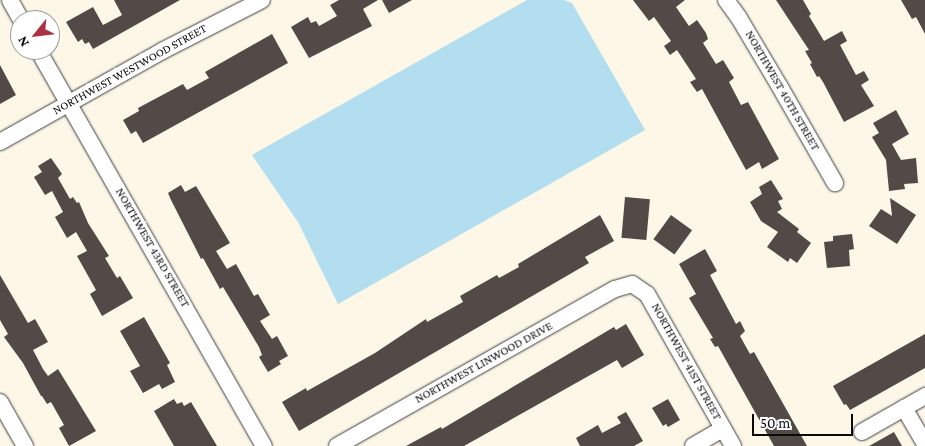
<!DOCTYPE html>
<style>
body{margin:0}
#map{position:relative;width:925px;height:446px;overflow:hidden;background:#fdf7e8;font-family:"Crimson Pro",serif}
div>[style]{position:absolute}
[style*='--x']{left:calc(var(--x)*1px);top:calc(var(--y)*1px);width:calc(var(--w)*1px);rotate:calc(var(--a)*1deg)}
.water>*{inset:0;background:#b2deef}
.building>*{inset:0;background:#514a47;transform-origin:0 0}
.roads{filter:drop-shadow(0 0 1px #3d3d3d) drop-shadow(0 0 1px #3d3d3d)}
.street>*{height:16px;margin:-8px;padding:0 8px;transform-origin:8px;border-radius:8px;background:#fff}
span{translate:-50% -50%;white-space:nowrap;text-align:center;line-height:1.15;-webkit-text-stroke:5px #fff;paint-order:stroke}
.street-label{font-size:12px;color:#0a0a0a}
.north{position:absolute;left:10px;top:10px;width:50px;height:50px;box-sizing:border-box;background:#fff;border:1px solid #9d9d9d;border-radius:50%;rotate:241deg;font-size:14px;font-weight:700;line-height:20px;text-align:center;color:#0a0a0a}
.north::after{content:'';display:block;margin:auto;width:18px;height:22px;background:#ab3041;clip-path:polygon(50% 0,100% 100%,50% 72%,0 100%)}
.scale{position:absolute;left:752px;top:414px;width:101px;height:22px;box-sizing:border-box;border:2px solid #0a0a0a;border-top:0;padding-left:6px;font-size:15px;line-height:18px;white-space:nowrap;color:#0a0a0a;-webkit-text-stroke:4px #fff;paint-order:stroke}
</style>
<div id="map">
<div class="water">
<i style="clip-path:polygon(527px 0,564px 0,572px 3px,645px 130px,338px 304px,298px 222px,252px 155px)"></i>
</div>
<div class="building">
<i style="clip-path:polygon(114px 0,180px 0,93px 49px,89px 42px,85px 44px,82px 39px,78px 42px,66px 22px,93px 7px,103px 25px,122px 15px)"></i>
<i style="clip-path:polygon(339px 0,378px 0,363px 9px,372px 26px,309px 58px,291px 27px,308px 17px,311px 23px,316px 21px,319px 26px,337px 16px,330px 5px)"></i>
<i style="clip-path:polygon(382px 0,412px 0,389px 13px)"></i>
<i style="clip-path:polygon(633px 0,685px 0,676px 7px,689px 26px,697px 20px,706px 33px,708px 39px,703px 43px,716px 64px,723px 60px,734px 78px,729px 82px,741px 105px,748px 102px,779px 159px,762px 169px,759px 162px,746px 170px,702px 89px,697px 92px,690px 82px,696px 79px,677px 50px,670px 55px,664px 46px,671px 41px,654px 17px,649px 21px)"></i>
<i style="clip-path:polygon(776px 0,803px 0,811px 14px,809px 16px,824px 41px,842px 31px,847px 41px,840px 45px,856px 75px,864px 71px,869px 80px,861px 85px,874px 106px,844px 122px,823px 82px,819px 76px,817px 77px,810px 64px,812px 63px,805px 51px,809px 50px)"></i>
<i style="clip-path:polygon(901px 0,925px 0,925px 34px,916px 17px,912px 19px)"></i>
<i style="clip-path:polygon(272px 34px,288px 63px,143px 143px,136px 131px,131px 134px,123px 120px,139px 111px,138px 108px,183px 84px,187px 90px,209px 78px,205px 72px)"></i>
<i style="clip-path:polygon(0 65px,16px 95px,0 104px)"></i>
<i style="clip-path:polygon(896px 110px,909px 134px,892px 144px,901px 160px,916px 158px,918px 183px,904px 184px,905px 189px,889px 191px,886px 160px,872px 137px,879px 133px,873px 123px)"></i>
<i style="clip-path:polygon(51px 158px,62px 174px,58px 178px,70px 199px,73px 197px,77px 203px,79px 202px,88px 223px,109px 256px,105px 258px,117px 278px,120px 276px,133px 298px,102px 316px,90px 294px,96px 290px,77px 256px,87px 251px,76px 232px,67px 238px,55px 217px,63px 212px,52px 191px,45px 195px,34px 177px,42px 172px,38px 166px)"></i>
<i style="clip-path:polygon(771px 180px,783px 199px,778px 201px,782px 209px,777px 212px,799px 229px,797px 232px,811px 243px,797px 263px,790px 258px,788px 262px,767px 247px,778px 232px,761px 221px,750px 202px,762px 194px,759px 187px)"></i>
<i style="clip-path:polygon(181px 185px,185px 192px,196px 186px,230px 243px,216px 251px,227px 269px,236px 264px,254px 296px,258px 294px,270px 315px,260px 321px,272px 339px,277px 336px,288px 356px,279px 361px,281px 364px,268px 372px,259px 357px,262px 355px,259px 347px,223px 287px,220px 289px,203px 258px,201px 259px,171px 200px,168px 193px)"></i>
<i style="left:625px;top:197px;width:25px;height:41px;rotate:5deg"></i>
<i style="clip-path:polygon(890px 198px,916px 215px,897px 244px,869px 226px,881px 209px,892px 216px)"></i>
<i style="clip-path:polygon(600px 215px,614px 241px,585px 257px,589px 263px,299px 431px,282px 402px,306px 388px,307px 391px,375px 353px,426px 319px,427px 322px,463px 302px,460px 296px,497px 275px,499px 278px,519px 267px,518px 264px)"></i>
<i style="left:671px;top:215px;width:26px;height:30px;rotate:36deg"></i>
<i style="clip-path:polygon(852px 234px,854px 249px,849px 250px,850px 266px,827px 268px,824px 242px,833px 241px,833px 236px)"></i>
<i style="clip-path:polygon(705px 249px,717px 271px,710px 275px,736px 324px,740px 321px,745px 331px,740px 336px,750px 354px,754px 352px,807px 446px,774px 446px,718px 346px,715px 347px,710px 339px,713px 338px,689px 298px,696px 294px,679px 264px)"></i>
<i style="clip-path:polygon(0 275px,28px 323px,35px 319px,48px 342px,33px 350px,43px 369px,48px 376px,58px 369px,96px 431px,69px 446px,59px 428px,64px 425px,51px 402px,47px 404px,42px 396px,41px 396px,23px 363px,4px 337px,8px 334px,0 320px)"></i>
<i style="clip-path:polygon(144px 317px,170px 363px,167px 365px,175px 382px,162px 389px,159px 384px,143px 393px,130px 371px,140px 366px,120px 331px)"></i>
<i style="clip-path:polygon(626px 324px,644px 355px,622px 368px,617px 360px,464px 446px,406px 446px,441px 427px,442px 429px,614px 327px,616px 330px)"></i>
<i style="clip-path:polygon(925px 334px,925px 368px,850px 410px,846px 404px,844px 405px,833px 386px)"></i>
<i style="clip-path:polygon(174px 399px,177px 404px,182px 402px,184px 406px,191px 402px,217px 446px,174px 446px,154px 411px)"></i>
<i style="clip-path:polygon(668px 399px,680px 420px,668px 427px,666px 424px,663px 426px,652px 408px)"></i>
<i style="clip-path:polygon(626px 412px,643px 441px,634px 446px,580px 446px,576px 438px,598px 425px,602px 433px,621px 423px,617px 417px)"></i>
<i style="clip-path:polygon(894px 432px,902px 446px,869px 446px)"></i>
</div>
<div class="roads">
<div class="street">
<i style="--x:10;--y:0;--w:23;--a:61"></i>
<i style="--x:726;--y:0;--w:22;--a:54"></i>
<i style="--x:739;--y:18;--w:80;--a:59.3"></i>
<i style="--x:780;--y:87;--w:111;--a:60.2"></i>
<i style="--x:38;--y:50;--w:456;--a:60.3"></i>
<i style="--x:0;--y:142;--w:186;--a:-29.3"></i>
<i style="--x:162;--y:51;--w:112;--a:-27"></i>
<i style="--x:0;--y:402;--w:51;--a:60.4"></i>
<i style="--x:904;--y:408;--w:42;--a:59.7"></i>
<i style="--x:862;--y:432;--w:73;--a:-29.7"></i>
<i style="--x:337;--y:446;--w:319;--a:-29.5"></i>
<i style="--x:615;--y:289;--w:18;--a:-16"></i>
<i style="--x:632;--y:284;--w:18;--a:34"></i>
<i style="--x:647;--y:294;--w:175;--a:60.5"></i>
<i style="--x:693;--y:446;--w:34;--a:-30"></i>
</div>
</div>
<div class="street-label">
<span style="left:130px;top:70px;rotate:-29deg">NORTHWEST WESTWOOD STREET</span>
<span style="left:782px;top:91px;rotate:60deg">NORTHWEST 40TH STREET</span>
<span style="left:152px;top:248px;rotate:60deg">NORTHWEST 43RD STREET</span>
<span style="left:686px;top:362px;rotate:61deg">NORTHWEST 41ST STREET</span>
<span style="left:484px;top:363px;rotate:-29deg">NORTHWEST LINWOOD DRIVE</span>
</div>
<div class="north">N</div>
<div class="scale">50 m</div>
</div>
